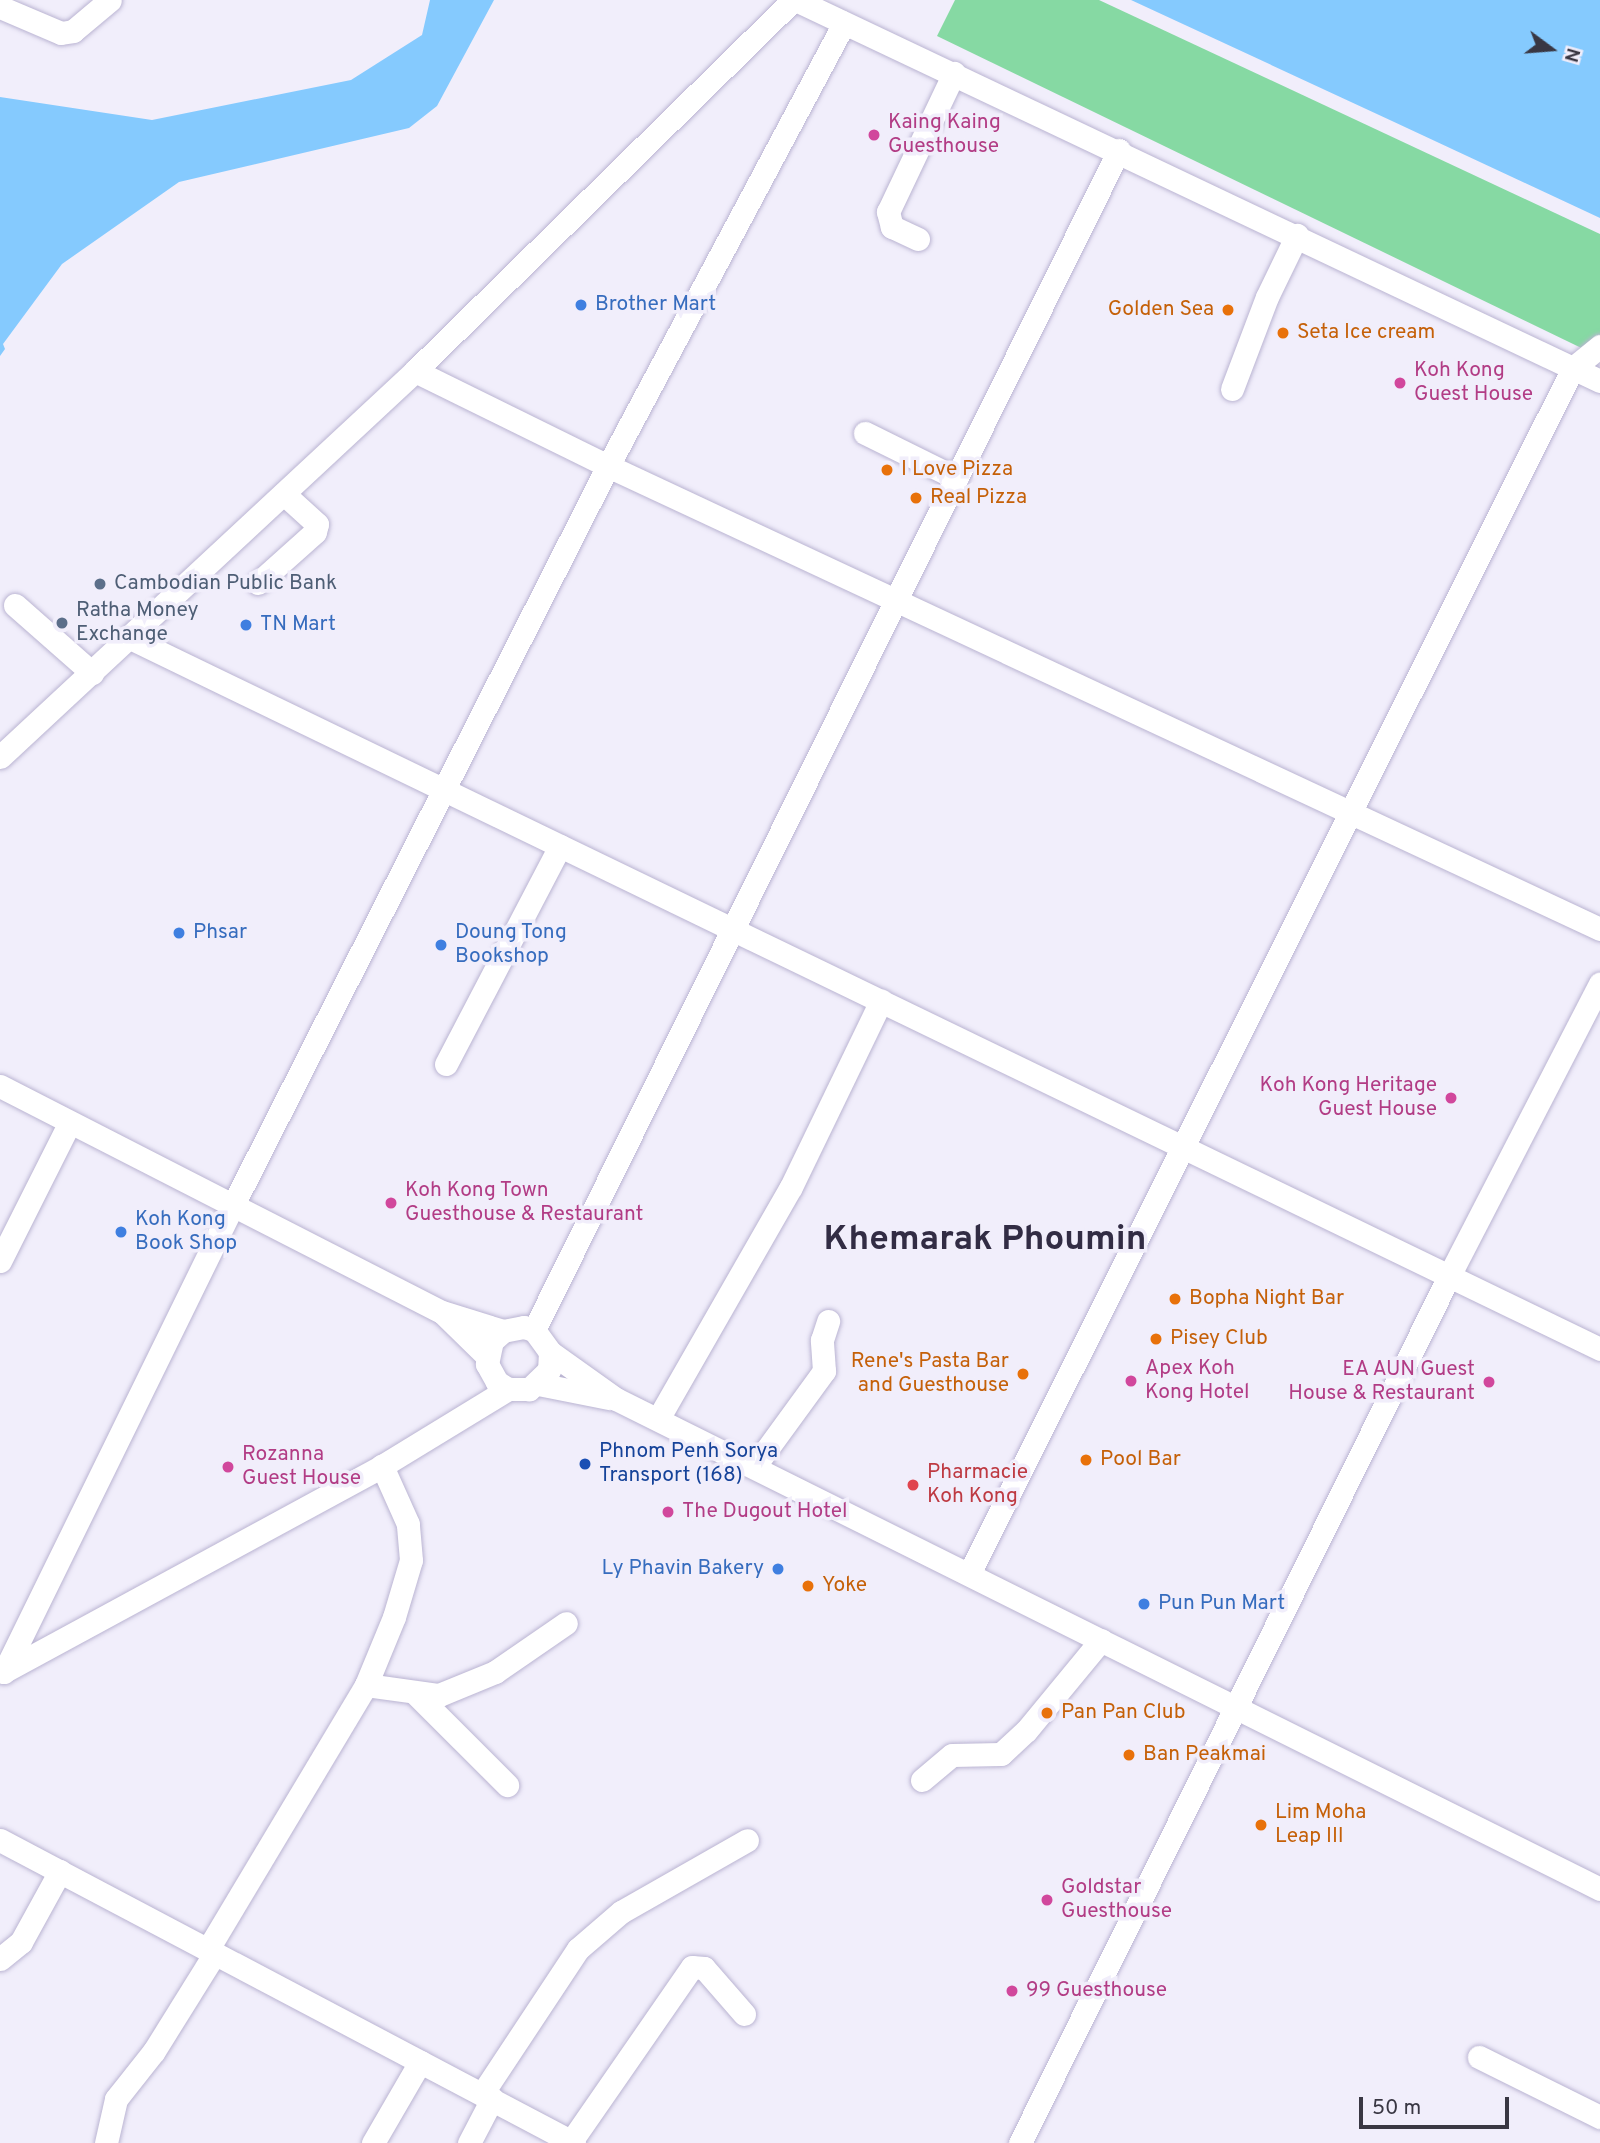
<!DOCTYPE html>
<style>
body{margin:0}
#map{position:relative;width:1600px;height:2143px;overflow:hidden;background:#f1eefb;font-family:Overpass,sans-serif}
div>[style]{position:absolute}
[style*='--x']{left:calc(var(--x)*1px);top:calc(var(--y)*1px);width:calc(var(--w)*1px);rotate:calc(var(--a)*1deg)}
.green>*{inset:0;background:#86d9a3}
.water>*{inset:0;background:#85cafe}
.roads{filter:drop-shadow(0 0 2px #bab4d2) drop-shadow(0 0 2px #bab4d2)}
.minor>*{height:23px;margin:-11.5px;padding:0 11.5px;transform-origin:11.5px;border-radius:11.5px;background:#fff}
.dots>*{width:19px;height:19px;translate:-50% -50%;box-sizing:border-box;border:4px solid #f1eefb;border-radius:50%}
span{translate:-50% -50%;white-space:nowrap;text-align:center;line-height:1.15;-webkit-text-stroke:7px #f1eefb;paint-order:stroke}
.hotel-label{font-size:21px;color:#b23c85}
.left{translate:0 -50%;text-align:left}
.right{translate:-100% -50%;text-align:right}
.shop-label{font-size:21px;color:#366cbe}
.food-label{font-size:21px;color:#c56008}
.service-label{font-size:21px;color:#4e5e75}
.transit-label{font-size:21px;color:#164399}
.health-label{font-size:21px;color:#be3a42}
.town-label{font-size:35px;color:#322c44;font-weight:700}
.north{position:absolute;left:1516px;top:14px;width:70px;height:70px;-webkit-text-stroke:5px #f1eefb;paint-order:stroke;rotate:106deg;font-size:19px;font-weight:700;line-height:28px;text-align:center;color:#393743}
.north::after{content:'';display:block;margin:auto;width:24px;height:32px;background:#393743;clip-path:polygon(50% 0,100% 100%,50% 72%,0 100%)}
.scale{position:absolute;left:1359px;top:2097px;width:150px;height:32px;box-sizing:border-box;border:4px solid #393743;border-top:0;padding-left:9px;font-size:21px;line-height:24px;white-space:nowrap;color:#393743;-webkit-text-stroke:5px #f1eefb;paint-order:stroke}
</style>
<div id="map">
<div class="green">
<i style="clip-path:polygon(955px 0,1099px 0,1600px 234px,1600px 357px,937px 36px)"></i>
</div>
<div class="water">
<i style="clip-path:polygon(430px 0,494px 0,437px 106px,409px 128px,179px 182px,62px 264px,3px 344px,5px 349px,0 356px,0 97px,152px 120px,351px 80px,422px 35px)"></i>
<i style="clip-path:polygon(1131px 0,1600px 0,1600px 218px,1392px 121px)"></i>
</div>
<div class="roads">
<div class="minor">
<i style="--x:796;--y:0;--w:890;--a:25.36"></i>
<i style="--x:0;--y:7;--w:66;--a:23.1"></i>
<i style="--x:61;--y:33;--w:12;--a:-9"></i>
<i style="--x:73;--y:31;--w:48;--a:-40"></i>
<i style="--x:918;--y:239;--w:29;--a:-155"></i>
<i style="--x:892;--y:227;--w:16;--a:-105"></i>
<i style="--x:888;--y:212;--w:154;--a:-64.6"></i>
<i style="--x:415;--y:371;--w:215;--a:26.2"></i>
<i style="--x:608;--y:466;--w:1095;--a:25.02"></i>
<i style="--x:1232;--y:389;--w:98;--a:-69.2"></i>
<i style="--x:1267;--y:297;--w:69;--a:-64.2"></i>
<i style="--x:865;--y:433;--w:102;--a:26.3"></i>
<i style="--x:258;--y:583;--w:76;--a:-41.8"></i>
<i style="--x:315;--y:532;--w:8;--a:-76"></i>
<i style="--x:317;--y:524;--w:45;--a:-137.7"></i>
<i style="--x:15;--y:605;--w:103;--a:41.4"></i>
<i style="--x:130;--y:638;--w:1633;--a:25.81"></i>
<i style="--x:0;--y:757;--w:567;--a:-42.93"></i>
<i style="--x:415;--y:371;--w:530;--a:-44.46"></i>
<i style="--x:446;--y:1064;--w:246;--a:-62.4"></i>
<i style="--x:0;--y:1086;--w:496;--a:27.1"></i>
<i style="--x:442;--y:1312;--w:64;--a:17.3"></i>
<i style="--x:0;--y:1261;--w:153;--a:-63.3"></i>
<i style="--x:444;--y:1314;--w:60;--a:44.3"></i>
<i style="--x:534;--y:1330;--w:1317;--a:-63.63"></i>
<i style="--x:550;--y:1352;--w:18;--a:93"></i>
<i style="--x:549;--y:1370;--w:28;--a:136"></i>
<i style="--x:529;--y:1389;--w:21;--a:180"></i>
<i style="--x:508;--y:1389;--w:13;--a:-148"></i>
<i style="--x:497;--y:1382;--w:21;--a:-119"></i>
<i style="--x:487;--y:1364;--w:24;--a:-78"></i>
<i style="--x:492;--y:1341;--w:15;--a:-42"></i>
<i style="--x:503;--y:1331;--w:21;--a:-11"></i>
<i style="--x:524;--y:1327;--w:10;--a:17"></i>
<i style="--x:534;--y:1330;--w:27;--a:54"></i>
<i style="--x:550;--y:1352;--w:81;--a:35.5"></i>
<i style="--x:616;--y:1399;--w:1099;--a:26.47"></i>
<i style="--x:538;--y:1384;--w:72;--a:11.2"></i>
<i style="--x:658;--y:1419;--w:267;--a:-60.2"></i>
<i style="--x:791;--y:1187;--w:207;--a:-64.2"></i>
<i style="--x:754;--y:1467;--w:119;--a:-53.9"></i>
<i style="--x:824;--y:1371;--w:31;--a:-94"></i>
<i style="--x:822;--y:1340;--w:20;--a:-72"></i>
<i style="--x:969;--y:1574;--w:1349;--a:-63.4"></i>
<i style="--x:1573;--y:368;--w:35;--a:-39"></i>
<i style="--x:3;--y:1672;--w:431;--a:-28.5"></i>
<i style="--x:382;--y:1466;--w:148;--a:-31.4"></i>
<i style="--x:4;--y:1672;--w:518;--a:-63.88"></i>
<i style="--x:232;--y:1207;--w:831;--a:-63.1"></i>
<i style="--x:608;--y:466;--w:502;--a:-61.95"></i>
<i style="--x:366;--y:1685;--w:74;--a:7.8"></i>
<i style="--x:439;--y:1695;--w:61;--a:-22.3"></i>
<i style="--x:495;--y:1672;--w:86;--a:-34.6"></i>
<i style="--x:416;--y:1694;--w:129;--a:45"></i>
<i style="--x:922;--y:1780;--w:39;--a:-40"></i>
<i style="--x:952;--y:1755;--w:49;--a:-1.2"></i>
<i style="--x:1001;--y:1754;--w:34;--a:-43"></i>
<i style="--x:1026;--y:1731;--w:118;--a:-50.5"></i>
<i style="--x:0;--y:1840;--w:649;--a:27.83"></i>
<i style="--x:208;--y:1949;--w:308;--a:-59.1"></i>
<i style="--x:366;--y:1685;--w:74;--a:-67.6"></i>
<i style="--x:394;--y:1617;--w:59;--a:-73.4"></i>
<i style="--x:411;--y:1560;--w:36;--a:-95"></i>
<i style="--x:408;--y:1524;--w:64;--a:-114.1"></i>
<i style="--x:0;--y:1959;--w:27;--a:-39"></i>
<i style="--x:21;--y:1942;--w:81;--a:-61.2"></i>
<i style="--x:1479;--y:2057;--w:135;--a:26.4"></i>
<i style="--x:482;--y:2094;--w:174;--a:-56.5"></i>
<i style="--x:578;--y:1949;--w:57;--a:-40.7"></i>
<i style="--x:621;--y:1912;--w:145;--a:-29.7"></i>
<i style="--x:106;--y:2143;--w:45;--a:-77.2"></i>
<i style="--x:116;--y:2099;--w:61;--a:-51.6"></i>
<i style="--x:154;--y:2051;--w:115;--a:-58.1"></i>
<i style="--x:373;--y:2143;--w:94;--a:-59.9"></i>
<i style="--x:469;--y:2143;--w:50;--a:-62.4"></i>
<i style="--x:570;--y:2143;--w:214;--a:-55.3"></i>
<i style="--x:692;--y:1967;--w:12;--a:5"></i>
<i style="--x:704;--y:1968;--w:61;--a:49"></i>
<i style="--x:1020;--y:2143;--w:967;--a:-63.67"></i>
<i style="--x:1449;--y:1276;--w:329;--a:-62.7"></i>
</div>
</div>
<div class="dots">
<i style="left:874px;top:135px;background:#d1479c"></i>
<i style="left:581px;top:305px;background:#3f7fe0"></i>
<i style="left:1228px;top:310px;background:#e8710a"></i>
<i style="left:1283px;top:333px;background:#e8710a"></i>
<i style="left:1400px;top:383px;background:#d1479c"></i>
<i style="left:887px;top:470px;background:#e8710a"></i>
<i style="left:916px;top:498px;background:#e8710a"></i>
<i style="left:100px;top:584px;background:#5c6f8a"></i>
<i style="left:62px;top:623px;background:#5c6f8a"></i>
<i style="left:246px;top:625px;background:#3f7fe0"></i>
<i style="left:179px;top:933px;background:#3f7fe0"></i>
<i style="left:441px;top:945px;background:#3f7fe0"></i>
<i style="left:1451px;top:1098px;background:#d1479c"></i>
<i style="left:391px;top:1203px;background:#d1479c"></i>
<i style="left:121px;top:1232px;background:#3f7fe0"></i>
<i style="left:1175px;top:1299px;background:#e8710a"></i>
<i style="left:1156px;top:1339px;background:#e8710a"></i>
<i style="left:1023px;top:1374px;background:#e8710a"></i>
<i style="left:1131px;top:1381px;background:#d1479c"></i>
<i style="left:1489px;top:1382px;background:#d1479c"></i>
<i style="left:1086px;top:1460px;background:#e8710a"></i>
<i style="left:585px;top:1464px;background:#1a4fb4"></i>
<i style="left:228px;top:1467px;background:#d1479c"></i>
<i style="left:913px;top:1485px;background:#e0444e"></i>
<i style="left:668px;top:1512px;background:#d1479c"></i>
<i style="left:778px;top:1569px;background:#3f7fe0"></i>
<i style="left:808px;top:1586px;background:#e8710a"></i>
<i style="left:1144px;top:1604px;background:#3f7fe0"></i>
<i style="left:1047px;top:1713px;background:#e8710a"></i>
<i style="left:1129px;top:1755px;background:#e8710a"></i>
<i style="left:1261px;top:1825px;background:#e8710a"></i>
<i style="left:1047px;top:1900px;background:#d1479c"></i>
<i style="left:1012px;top:1991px;background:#d1479c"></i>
</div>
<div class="hotel-label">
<span class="left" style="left:888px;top:135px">Kaing Kaing<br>Guesthouse</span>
<span class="left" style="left:1414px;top:383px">Koh Kong<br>Guest House</span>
<span class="right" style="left:1437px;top:1098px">Koh Kong Heritage<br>Guest House</span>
<span class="left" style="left:405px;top:1203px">Koh Kong Town<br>Guesthouse &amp; Restaurant</span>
<span class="left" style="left:1145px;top:1381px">Apex Koh<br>Kong Hotel</span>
<span class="right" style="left:1475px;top:1382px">EA AUN Guest<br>House &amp; Restaurant</span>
<span class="left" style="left:242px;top:1467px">Rozanna<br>Guest House</span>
<span class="left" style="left:682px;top:1512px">The Dugout Hotel</span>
<span class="left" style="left:1061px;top:1900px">Goldstar<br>Guesthouse</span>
<span class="left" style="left:1026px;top:1991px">99 Guesthouse</span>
</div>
<div class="shop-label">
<span class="left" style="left:595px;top:305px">Brother Mart</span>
<span class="left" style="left:260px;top:625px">TN Mart</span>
<span class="left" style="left:193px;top:933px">Phsar</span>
<span class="left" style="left:455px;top:945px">Doung Tong<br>Bookshop</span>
<span class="left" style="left:135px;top:1232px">Koh Kong<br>Book Shop</span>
<span class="right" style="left:764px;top:1569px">Ly Phavin Bakery</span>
<span class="left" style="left:1158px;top:1604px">Pun Pun Mart</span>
</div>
<div class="food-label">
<span class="right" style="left:1214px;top:310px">Golden Sea</span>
<span class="left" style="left:1297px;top:333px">Seta Ice cream</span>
<span class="left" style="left:901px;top:470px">I Love Pizza</span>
<span class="left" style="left:930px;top:498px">Real Pizza</span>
<span class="left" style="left:1189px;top:1299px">Bopha Night Bar</span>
<span class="left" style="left:1170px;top:1339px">Pisey Club</span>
<span class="right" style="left:1009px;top:1374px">Rene's Pasta Bar<br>and Guesthouse</span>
<span class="left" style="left:1100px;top:1460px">Pool Bar</span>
<span class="left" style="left:822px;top:1586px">Yoke</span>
<span class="left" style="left:1061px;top:1713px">Pan Pan Club</span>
<span class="left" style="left:1143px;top:1755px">Ban Peakmai</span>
<span class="left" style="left:1275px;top:1825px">Lim Moha<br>Leap III</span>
</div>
<div class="service-label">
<span class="left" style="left:114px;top:584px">Cambodian Public Bank</span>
<span class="left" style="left:76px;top:623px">Ratha Money<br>Exchange</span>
</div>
<div class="transit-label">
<span class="left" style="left:599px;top:1464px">Phnom Penh Sorya<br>Transport (168)</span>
</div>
<div class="health-label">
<span class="left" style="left:927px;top:1485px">Pharmacie<br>Koh Kong</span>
</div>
<div class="town-label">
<span style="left:985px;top:1240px">Khemarak Phoumin</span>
</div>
<div class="north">N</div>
<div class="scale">50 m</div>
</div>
